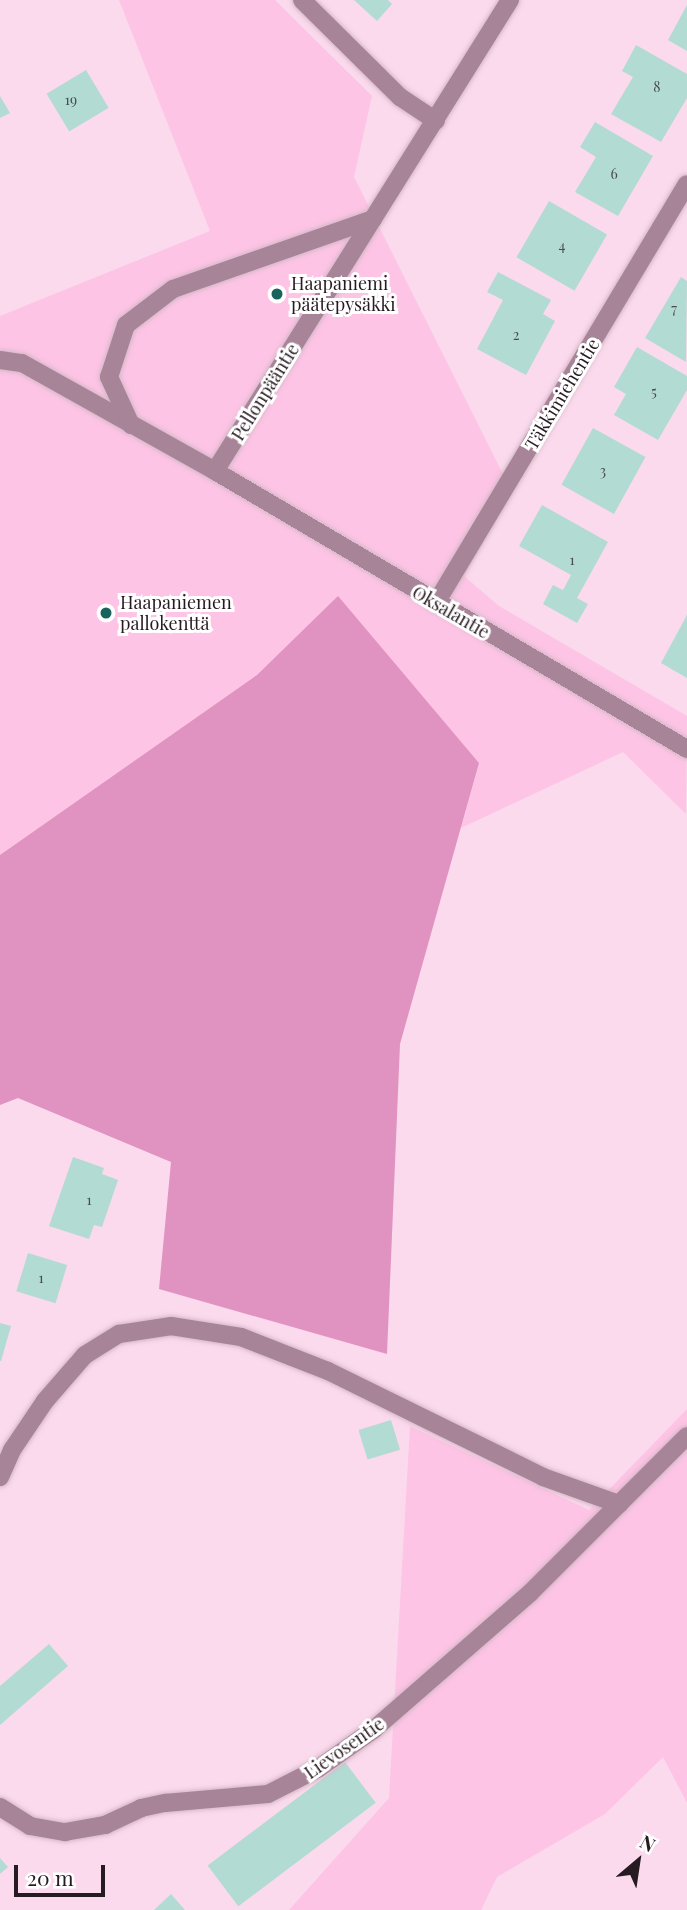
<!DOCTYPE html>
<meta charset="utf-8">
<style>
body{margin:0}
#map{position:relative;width:687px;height:1910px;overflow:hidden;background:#fbdaed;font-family:"Playfair Display",serif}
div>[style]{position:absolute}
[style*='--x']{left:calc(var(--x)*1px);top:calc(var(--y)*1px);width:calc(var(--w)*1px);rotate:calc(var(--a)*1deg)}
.green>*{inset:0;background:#fdc4e5}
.forest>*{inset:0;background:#e092c1}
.building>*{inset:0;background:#b2dbd4;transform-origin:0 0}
.roads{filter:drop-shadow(0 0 2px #d5b8c8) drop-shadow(0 0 2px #d5b8c8)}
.minor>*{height:18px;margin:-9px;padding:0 9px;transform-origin:9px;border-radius:9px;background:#a78498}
.dots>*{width:19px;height:19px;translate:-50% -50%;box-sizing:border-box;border:4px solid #fff;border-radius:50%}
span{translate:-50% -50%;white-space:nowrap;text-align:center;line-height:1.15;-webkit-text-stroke:6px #fff;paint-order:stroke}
.number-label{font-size:14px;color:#4a4b4e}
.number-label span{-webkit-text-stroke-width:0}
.poi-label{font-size:18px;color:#271b22}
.left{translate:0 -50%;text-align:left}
.street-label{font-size:18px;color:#271b22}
.north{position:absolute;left:603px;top:1826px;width:70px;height:70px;-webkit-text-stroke:5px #fff;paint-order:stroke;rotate:29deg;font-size:19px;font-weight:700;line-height:28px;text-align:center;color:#271b22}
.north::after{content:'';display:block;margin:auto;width:24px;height:32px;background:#271b22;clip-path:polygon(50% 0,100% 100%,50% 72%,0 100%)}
.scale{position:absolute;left:14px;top:1865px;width:91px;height:32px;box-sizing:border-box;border:4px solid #271b22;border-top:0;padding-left:9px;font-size:21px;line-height:24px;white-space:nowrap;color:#271b22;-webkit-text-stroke:5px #fff;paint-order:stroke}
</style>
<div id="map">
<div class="green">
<i style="clip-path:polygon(119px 0,275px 0,372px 96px,354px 177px,512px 492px,464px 576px,499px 606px,687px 716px,686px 814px,623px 752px,461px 828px,479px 763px,338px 597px,257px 675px,0 855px,0 316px,210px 231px)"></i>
<i style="clip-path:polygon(687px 1409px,687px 1803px,663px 1757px,605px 1814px,497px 1877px,481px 1910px,289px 1910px,389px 1798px,410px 1426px,589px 1510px)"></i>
</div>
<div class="forest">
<i style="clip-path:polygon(338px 596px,479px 763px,400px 1044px,387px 1354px,159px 1289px,171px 1162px,18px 1098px,0 1105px,0 855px,257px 675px)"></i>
</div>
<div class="building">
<i style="clip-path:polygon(354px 0,388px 0,392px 4px,377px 21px)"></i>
<i style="clip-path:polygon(687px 5px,687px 51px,668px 40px)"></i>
<i style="clip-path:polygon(636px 45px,687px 74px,687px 98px,661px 142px,611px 114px,633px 77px,622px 71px)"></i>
<i style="left:86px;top:70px;width:44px;height:46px;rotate:59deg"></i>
<i style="clip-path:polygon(0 96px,10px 113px,0 118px)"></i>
<i style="clip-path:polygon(595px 122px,653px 156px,618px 216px,575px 192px,596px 157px,580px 147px)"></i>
<i style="left:549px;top:201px;width:67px;height:65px;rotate:30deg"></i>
<i style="clip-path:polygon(498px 272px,551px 300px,543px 314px,555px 321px,526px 375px,477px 349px,503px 300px,487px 292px)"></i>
<i style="clip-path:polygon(681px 277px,687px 281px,686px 362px,645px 338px)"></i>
<i style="clip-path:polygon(637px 347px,687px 376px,687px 390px,658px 440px,614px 415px,626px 394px,614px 387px)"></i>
<i style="left:593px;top:428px;width:60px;height:65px;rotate:29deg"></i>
<i style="clip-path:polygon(542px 505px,608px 542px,577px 598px,588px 604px,577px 623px,543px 604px,553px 585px,563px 590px,571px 575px,519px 546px)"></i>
<i style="clip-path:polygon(687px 615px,687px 678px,661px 663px)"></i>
<i style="clip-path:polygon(73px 1157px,104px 1168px,102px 1174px,118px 1180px,102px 1227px,94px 1225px,89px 1239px,49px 1226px)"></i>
<i style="left:28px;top:1253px;width:41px;height:40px;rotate:17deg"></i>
<i style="clip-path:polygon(0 1323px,11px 1326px,1px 1361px,0 1361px)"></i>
<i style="left:391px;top:1420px;width:31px;height:34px;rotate:73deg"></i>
<i style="clip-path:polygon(49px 1644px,68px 1666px,0 1725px,0 1686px)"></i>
<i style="left:345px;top:1762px;width:51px;height:172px;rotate:53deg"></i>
<i style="clip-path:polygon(0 1858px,8px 1867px,0 1874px)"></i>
<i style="clip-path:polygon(171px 1894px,185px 1910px,154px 1910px)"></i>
</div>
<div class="roads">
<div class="minor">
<i style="--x:302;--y:0;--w:138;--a:44.7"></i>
<i style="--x:400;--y:97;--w:43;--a:33.7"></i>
<i style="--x:0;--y:360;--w:22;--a:8"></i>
<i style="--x:22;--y:363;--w:221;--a:29.2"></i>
<i style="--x:215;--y:471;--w:548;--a:30.5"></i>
<i style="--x:131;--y:425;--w:53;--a:-114.6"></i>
<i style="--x:109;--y:377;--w:55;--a:-71.9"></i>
<i style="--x:126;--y:325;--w:59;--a:-37.5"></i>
<i style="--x:173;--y:289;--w:212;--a:-19.3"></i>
<i style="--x:215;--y:471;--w:556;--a:-57.94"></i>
<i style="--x:436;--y:603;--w:488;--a:-59.1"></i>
<i style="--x:0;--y:1477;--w:30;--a:-66"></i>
<i style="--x:12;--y:1450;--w:59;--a:-56"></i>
<i style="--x:45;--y:1401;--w:61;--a:-49"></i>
<i style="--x:85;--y:1355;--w:40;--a:-32"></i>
<i style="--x:119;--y:1334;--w:53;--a:-8.7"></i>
<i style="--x:171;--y:1326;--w:71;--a:8.9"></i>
<i style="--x:241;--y:1337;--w:93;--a:21.3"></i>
<i style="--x:328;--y:1371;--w:240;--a:26.2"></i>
<i style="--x:543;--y:1477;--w:81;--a:19.6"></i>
<i style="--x:0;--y:1807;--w:36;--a:32"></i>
<i style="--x:30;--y:1826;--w:36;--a:10"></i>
<i style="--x:65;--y:1832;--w:41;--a:-9.9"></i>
<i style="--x:105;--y:1825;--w:40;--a:-25"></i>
<i style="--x:141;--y:1808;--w:25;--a:-12"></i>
<i style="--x:165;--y:1803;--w:103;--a:-5"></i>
<i style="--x:268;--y:1794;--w:57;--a:-27"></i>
<i style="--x:319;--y:1768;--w:66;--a:-35.1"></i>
<i style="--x:373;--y:1730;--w:208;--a:-41.1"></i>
<i style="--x:530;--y:1593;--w:222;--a:-45"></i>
</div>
</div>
<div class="dots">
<i style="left:277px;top:294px;background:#18635b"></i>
<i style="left:106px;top:613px;background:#18635b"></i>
</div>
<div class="number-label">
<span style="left:657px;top:87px">8</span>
<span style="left:71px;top:100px">19</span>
<span style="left:614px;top:174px">6</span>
<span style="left:562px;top:246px">4</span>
<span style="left:674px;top:309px">7</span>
<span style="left:516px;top:335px">2</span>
<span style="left:654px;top:392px">5</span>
<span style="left:603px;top:471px">3</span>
<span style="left:572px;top:560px">1</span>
<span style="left:89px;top:1200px">1</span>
<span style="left:41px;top:1278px">1</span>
</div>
<div class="poi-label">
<span class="left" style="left:291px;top:294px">Haapaniemi<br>päätepysäkki</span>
<span class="left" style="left:120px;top:613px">Haapaniemen<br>pallokenttä</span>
</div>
<div class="street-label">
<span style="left:265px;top:392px;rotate:-58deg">Pellonpääntie</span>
<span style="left:562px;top:394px;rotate:-59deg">Täkkimiehentie</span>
<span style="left:451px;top:612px;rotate:30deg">Oksalantie</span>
<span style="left:344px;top:1748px;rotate:-35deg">Lievosentie</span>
</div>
<div class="north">N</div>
<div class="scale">20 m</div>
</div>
